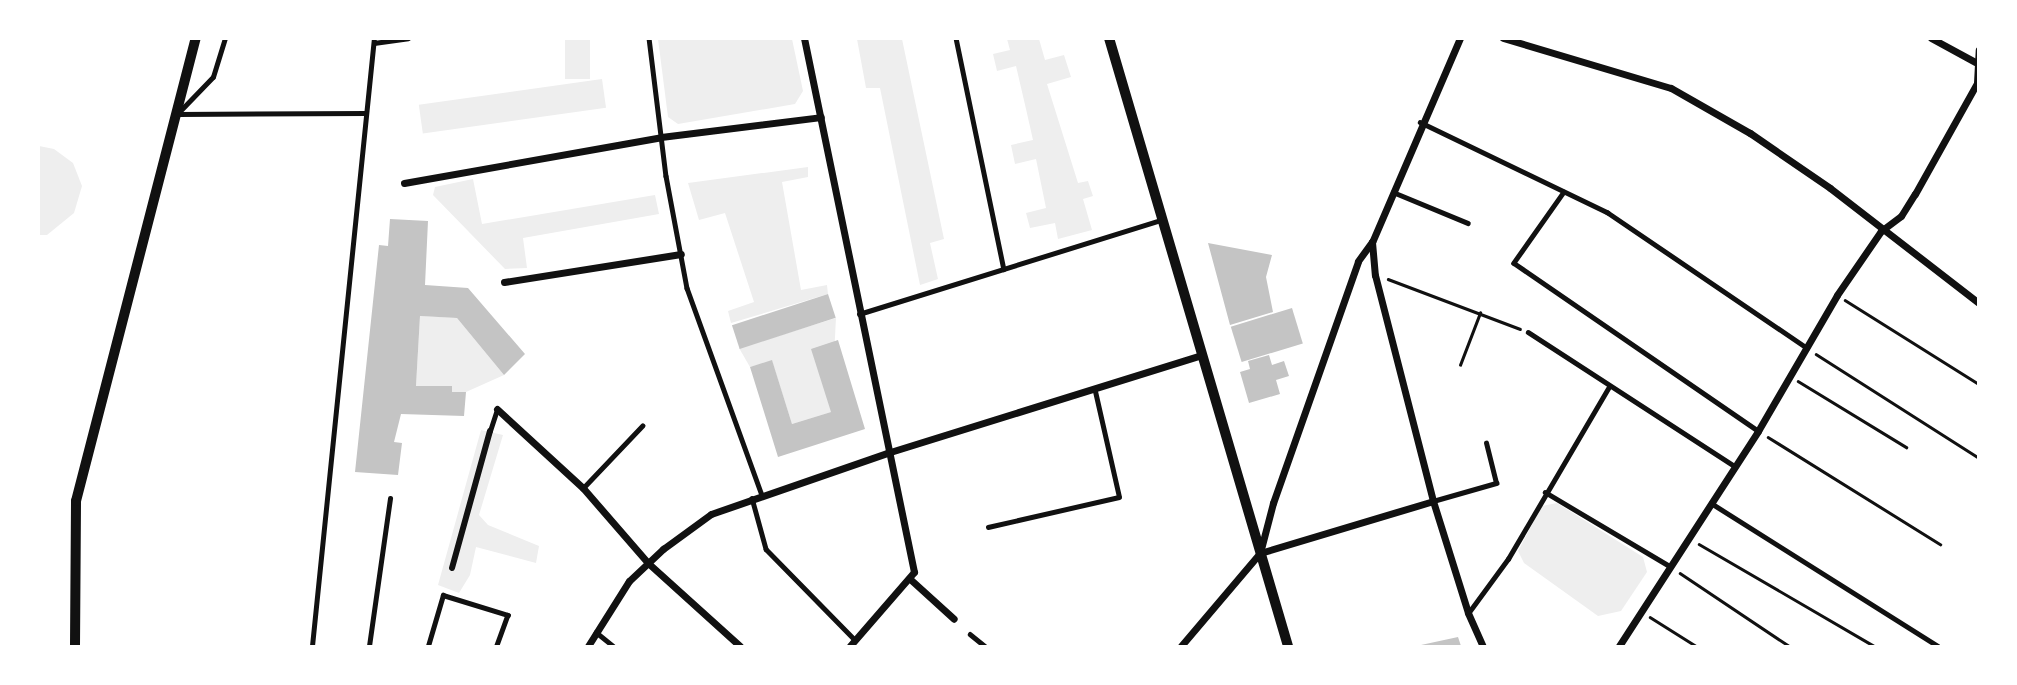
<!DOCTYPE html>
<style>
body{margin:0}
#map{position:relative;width:2017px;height:685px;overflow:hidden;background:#fff;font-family:"PT Sans Narrow",sans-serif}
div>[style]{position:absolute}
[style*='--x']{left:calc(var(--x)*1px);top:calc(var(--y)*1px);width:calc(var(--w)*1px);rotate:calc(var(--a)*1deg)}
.green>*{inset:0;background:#eee;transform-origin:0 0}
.building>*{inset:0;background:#c4c4c4;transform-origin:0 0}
.path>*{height:2.5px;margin:-1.25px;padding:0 1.25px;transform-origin:1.25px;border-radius:1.25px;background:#111}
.service>*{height:4.5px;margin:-2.25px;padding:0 2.25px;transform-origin:2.25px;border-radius:2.25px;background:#111}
.pedestrian>*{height:6px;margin:-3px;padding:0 3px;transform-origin:3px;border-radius:3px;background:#111}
.minor>*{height:7px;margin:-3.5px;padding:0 3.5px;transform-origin:3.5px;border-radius:3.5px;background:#111}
.tertiary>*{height:10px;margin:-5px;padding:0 5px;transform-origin:5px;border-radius:5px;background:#111}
span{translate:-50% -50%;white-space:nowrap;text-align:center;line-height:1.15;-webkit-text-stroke:7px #fff;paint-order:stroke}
.frame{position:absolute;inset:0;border:40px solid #fff;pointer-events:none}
</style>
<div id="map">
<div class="green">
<i style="left:565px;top:39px;width:25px;height:40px"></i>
<i style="clip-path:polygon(658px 39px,792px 39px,803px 91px,795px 104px,678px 124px,668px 117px)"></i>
<i style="clip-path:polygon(857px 39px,902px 39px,944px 239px,930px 243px,938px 279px,920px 285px,880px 88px,866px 88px)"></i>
<i style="clip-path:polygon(1039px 39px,1045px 60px,1064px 55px,1071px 77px,1047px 84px,1078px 183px,1088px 181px,1093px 196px,1083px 199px,1092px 230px,1058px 239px,1055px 223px,1030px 228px,1026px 213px,1046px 208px,1036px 159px,1015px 164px,1011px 145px,1033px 140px,1026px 109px,1016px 66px,997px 71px,993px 54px,1010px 50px,1007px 39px)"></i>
<i style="left:602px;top:79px;width:29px;height:185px;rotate:82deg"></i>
<i style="clip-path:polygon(39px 146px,54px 149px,73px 163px,82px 186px,74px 213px,47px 235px,39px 235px)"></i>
<i style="clip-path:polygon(808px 167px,808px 177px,782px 182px,801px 290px,827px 285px,828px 294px,731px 323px,728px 311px,754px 302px,725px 213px,699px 220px,688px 183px)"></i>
<i style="clip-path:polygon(473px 179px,482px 224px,655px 195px,659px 214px,523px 238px,527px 268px,505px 269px,433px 195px,435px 187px)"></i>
<i style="clip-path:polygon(420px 316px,457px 318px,504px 375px,466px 392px,452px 392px,452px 386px,416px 386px)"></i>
<i style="clip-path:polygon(836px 318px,831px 412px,792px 424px,772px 361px,750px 367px,739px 348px)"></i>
<i style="clip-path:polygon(481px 430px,503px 435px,479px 515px,488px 525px,539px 546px,536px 563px,476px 547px,470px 575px,459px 593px,438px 585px)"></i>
<i style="clip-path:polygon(1557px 503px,1643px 557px,1647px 572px,1621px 611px,1598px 616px,1524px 563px,1518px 551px,1542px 506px)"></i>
</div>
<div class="building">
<i style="clip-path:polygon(390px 219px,428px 221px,425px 285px,468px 288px,525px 354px,504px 375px,457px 318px,420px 316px,416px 386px,452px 386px,452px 392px,466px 392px,464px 416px,401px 414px,394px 442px,402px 443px,398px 475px,355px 472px,379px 245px,388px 246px)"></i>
<i style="clip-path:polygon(1208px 243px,1272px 255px,1266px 277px,1273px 312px,1230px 325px)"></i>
<i style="left:828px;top:294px;width:25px;height:101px;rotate:72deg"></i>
<i style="left:1292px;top:308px;width:37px;height:64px;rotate:73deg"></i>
<i style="clip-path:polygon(838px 340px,865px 429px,778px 457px,750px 367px,772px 360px,792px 424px,831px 412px,811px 349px)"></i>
<i style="clip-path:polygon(1269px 355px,1272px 365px,1284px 361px,1289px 376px,1276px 380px,1280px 394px,1249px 403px,1240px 372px,1250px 369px,1248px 361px)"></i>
<i style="clip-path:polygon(1458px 637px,1461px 646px,1421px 646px,1421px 645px)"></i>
</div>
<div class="path">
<i style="--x:1388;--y:279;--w:141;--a:20.7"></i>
<i style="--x:1845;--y:300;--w:158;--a:32.1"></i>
<i style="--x:1816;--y:354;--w:193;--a:32.5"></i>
<i style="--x:1460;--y:365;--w:56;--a:-69"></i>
<i style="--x:1798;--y:381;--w:127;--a:31.4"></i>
<i style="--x:1768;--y:437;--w:203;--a:31.9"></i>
<i style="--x:1699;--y:544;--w:203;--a:30.2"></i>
<i style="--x:1680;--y:573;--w:131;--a:33.8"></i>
<i style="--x:1650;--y:617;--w:54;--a:32.2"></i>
</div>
<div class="service">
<i style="--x:649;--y:38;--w:139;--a:83"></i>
<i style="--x:666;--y:176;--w:114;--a:79.4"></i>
<i style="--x:687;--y:288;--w:220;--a:70.1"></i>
<i style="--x:956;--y:38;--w:236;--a:78.3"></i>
<i style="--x:374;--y:43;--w:34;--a:-8"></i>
<i style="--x:180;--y:111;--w:47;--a:-45.9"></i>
<i style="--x:213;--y:77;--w:41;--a:-72.9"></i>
<i style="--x:178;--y:114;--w:188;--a:-0.3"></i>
<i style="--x:1420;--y:122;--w:208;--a:25.7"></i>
<i style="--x:1607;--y:212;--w:242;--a:34.2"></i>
<i style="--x:1393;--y:192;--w:81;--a:22.5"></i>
<i style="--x:1564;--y:192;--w:87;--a:125.2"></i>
<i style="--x:1514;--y:263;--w:296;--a:34.5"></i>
<i style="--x:859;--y:314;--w:316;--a:-17.3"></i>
<i style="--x:1528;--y:332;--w:246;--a:33"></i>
<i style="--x:490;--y:431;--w:23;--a:-72"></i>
<i style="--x:583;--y:488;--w:86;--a:-46.4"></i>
<i style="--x:1545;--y:492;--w:143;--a:30.7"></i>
<i style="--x:752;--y:498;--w:53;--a:74.6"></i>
<i style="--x:766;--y:549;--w:127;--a:45.6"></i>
<i style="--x:1433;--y:501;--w:66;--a:-15.9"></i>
<i style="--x:1496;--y:483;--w:41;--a:-104"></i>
<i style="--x:1711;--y:503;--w:268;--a:32.2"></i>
<i style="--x:988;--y:527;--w:134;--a:-12.9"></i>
<i style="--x:1119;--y:497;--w:109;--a:-102.8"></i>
<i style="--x:1469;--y:612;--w:66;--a:-53.7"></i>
<i style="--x:1508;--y:559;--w:199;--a:-59.6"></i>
<i style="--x:596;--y:632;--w:22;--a:39"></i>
<i style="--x:970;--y:634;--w:19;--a:39"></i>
<i style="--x:312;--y:646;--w:611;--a:-84.18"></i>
<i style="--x:369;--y:646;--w:149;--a:-81.9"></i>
<i style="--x:428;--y:646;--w:53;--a:-73.6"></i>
<i style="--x:443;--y:595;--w:68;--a:17.1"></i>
<i style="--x:508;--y:615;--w:33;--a:110"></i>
</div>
<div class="pedestrian">
<i style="--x:452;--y:568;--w:142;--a:-74.5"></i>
</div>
<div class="minor">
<i style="--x:804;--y:38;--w:545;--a:78.36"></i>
<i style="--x:914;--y:572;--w:98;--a:130.9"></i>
<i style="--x:1460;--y:38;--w:222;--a:113.3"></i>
<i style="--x:1372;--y:242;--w:33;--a:85"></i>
<i style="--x:1375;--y:275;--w:233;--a:75.6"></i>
<i style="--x:1433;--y:501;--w:117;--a:72.6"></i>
<i style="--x:1468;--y:613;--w:36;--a:66"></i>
<i style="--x:1503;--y:38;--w:175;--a:16.6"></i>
<i style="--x:1671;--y:88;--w:91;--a:29.7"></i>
<i style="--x:1750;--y:133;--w:97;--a:34.5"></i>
<i style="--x:1830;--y:188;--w:188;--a:37.7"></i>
<i style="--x:1931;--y:38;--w:50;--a:28.6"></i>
<i style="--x:404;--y:183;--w:261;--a:-10.1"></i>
<i style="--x:661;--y:137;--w:161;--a:-7.1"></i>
<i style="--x:504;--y:282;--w:179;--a:-9"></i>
<i style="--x:497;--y:409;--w:117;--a:42.6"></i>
<i style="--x:583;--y:488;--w:99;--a:49.1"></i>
<i style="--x:648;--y:563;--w:124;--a:42.1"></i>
<i style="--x:1261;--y:549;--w:48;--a:-75.4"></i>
<i style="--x:1273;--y:503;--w:256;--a:-70.6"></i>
<i style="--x:1358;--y:261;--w:24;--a:-54"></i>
<i style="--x:910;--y:579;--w:59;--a:42.3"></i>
<i style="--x:588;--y:646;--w:77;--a:-57.8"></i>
<i style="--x:629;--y:581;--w:47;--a:-43.3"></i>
<i style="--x:663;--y:549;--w:59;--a:-36.1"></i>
<i style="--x:711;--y:514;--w:186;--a:-19.1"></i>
<i style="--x:887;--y:453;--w:330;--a:-17.3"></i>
<i style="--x:1181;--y:646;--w:122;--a:-49.7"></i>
<i style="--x:1260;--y:553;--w:181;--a:-16.7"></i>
<i style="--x:1619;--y:646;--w:256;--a:-57.1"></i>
<i style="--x:1758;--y:431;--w:157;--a:-59.8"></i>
<i style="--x:1837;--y:295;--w:78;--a:-55.5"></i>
<i style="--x:1881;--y:231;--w:25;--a:-37"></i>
<i style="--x:1901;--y:216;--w:26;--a:-58"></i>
<i style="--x:1915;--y:194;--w:127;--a:-60.8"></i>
<i style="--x:1977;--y:83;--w:33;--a:-87"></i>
</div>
<div class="tertiary">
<i style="--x:1109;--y:38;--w:634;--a:73.6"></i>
<i style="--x:75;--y:646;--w:145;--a:-89.6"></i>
<i style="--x:76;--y:501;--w:478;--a:-75.5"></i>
</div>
<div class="frame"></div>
</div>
